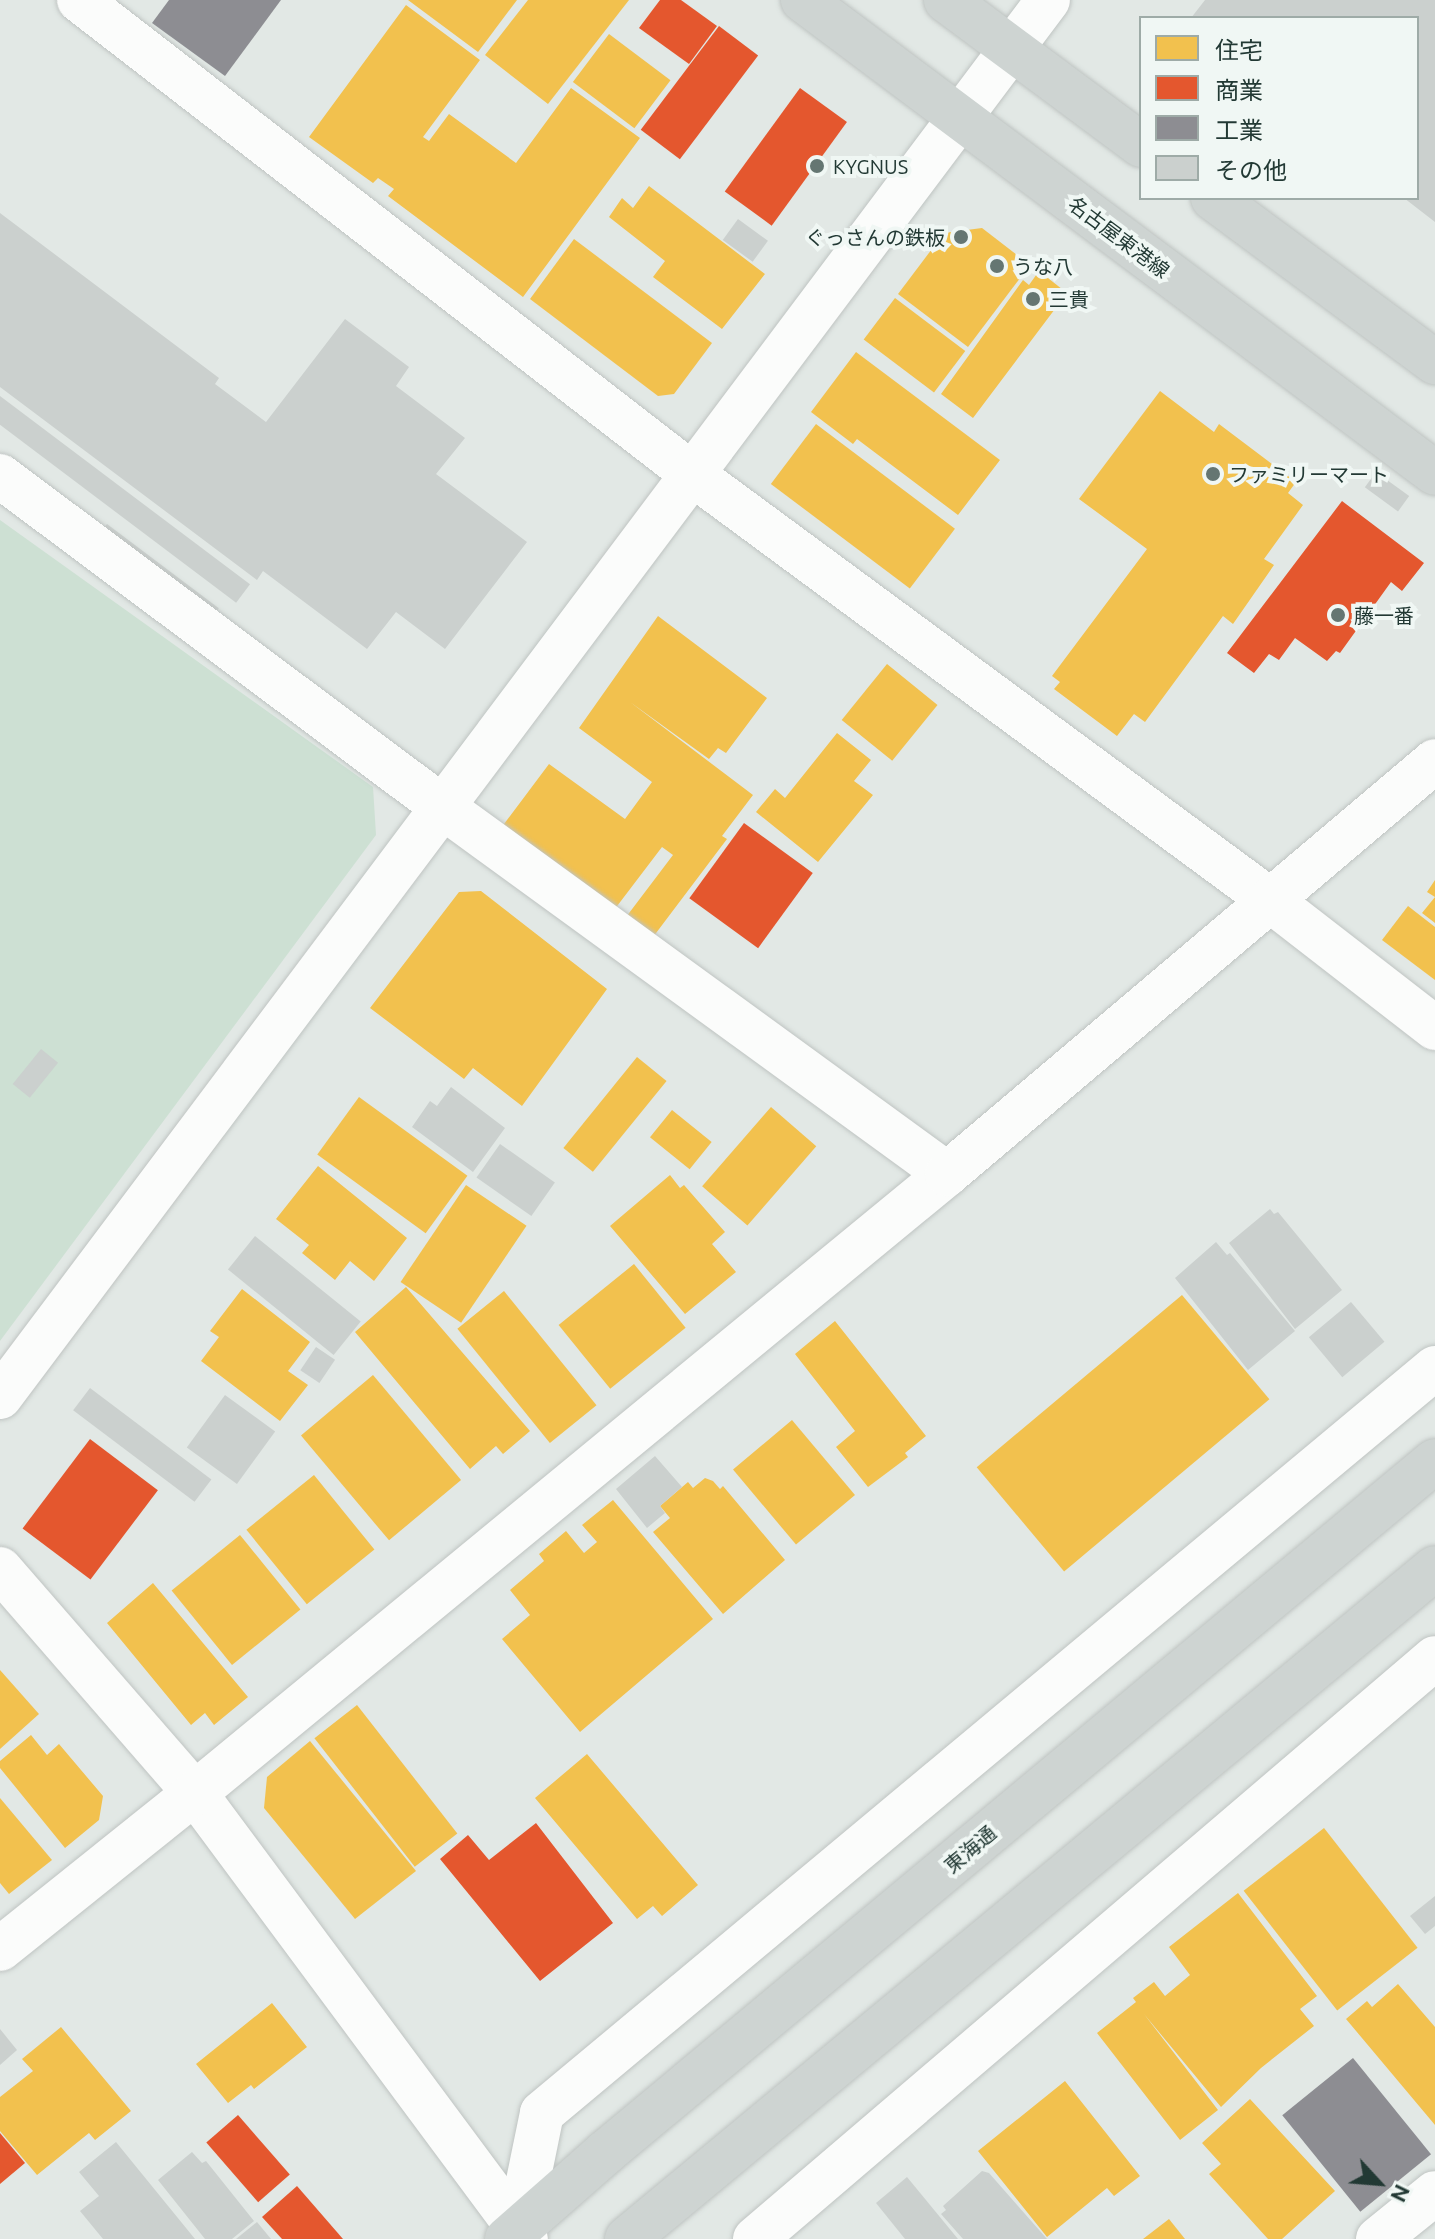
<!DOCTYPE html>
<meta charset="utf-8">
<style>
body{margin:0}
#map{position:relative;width:1435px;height:2239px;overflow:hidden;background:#e2e8e5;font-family:Ubuntu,"Noto Sans JP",sans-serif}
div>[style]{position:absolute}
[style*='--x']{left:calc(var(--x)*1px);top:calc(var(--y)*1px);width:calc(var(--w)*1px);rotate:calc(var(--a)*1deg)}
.green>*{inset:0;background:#cde0d3}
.homes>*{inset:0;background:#f2c14e;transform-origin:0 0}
.shops>*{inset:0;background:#e4572e;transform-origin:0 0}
.industry>*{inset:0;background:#8d8d92;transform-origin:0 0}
.building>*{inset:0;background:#cbd0ce;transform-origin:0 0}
.roads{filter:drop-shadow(0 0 2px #bfc4c2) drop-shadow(0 0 2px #bfc4c2)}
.minor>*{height:44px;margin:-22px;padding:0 22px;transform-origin:22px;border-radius:22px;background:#fbfcfb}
.major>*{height:44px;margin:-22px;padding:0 22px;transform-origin:22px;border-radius:22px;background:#ced4d2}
.dots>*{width:22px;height:22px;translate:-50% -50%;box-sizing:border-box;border:4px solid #f0f7f4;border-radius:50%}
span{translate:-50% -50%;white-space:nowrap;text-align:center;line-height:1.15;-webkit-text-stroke:8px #f0f7f4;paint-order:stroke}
.poi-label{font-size:20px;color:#223934}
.left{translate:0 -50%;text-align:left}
.right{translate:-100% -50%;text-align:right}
.street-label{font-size:20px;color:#223934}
.legend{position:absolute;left:1139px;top:16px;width:280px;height:184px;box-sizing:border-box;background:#f0f7f4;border:2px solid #9eaba7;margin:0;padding:10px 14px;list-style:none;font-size:24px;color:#223934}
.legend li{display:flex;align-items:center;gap:16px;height:40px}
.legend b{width:40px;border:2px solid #9eaba7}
.north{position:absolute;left:1339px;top:2143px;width:80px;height:80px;-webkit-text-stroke:6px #f0f7f4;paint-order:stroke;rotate:116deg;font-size:22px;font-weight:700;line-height:32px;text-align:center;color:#223934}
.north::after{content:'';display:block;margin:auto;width:28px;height:36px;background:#223934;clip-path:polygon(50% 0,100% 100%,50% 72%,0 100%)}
</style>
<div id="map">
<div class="green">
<i style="clip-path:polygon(0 520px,373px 787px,376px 835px,0 1341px)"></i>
</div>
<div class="homes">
<i style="clip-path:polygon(408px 0,517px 0,478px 52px)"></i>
<i style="clip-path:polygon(528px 0,629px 0,548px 104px,485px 55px)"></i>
<i style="clip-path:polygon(406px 5px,480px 60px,423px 137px,429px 141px,449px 114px,516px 163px,571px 88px,640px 138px,523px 297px,388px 196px,394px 189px,378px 178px,373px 183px,309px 137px)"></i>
<i style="left:609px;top:34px;width:77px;height:60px;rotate:37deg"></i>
<i style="clip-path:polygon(649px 186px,765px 274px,722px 329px,653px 277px,665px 261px,609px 217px,622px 198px,633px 208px)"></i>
<i style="clip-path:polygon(982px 228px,1030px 265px,968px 347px,898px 294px,944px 233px)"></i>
<i style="clip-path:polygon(574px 239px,712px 343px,674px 394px,658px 396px,530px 299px)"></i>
<i style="clip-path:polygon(1039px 271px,1067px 293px,973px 418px,941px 394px,1023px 280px,1029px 285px)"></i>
<i style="left:895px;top:298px;width:88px;height:52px;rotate:37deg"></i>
<i style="clip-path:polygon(856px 352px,1000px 460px,958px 515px,857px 439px,853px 444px,811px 412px)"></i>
<i style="clip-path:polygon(1160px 391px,1214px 432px,1219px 424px,1296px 482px,1288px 493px,1303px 505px,1264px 559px,1274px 565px,1233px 624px,1223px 616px,1145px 722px,1134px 714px,1117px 736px,1054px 689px,1060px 682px,1052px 676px,1147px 549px,1079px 499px)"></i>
<i style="left:816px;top:424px;width:174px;height:75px;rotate:37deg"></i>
<i style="clip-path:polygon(658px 616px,767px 698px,726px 753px,718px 748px,709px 759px,630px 702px,753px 795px,722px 836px,727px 839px,644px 949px,617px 929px,673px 855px,662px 847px,608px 918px,512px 847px,504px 824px,549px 764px,625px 819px,652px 782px,579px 728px)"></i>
<i style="left:887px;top:664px;width:65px;height:72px;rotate:39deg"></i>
<i style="clip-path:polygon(837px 733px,871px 760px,854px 781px,873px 795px,818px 862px,756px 812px,775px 789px,785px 798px)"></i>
<i style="clip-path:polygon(1435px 880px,1435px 923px,1422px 913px,1435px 897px,1427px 892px)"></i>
<i style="clip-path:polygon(481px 891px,607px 989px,522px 1106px,473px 1068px,464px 1079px,370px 1008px,459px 892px)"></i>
<i style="clip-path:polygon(1408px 906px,1435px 927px,1435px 980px,1382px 940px)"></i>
<i style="left:637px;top:1057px;width:38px;height:117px;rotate:39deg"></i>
<i style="left:359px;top:1097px;width:134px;height:71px;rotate:36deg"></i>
<i style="left:771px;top:1107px;width:60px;height:105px;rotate:41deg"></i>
<i style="left:672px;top:1110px;width:51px;height:35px;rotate:39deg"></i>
<i style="clip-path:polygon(318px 1166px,407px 1238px,374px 1281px,350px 1261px,335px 1280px,302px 1253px,309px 1245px,276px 1219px)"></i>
<i style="clip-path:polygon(670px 1175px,680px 1188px,684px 1185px,725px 1232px,712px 1244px,736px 1272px,685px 1314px,610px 1226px)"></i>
<i style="left:466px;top:1185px;width:73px;height:117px;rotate:34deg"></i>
<i style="left:634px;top:1264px;width:82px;height:97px;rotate:51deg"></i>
<i style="clip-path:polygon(406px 1287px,530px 1431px,503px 1454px,496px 1446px,470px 1469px,355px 1332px)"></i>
<i style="clip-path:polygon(242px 1289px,310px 1342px,288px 1371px,308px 1385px,280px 1421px,201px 1361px,219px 1337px,210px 1331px)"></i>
<i style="left:504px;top:1291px;width:147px;height:60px;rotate:51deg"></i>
<i style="left:1182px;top:1295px;width:136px;height:268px;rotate:50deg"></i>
<i style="clip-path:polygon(835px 1321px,926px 1436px,905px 1453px,908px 1457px,868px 1487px,836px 1447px,855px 1431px,795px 1354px)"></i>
<i style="left:373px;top:1375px;width:137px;height:94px;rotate:50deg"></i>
<i style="left:792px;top:1420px;width:98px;height:77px;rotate:50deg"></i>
<i style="left:314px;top:1475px;width:96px;height:87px;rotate:51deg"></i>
<i style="clip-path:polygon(705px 1478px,713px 1481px,720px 1489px,723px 1486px,785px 1560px,723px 1614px,653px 1532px,670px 1518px,660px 1506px,688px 1482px,693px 1488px)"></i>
<i style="clip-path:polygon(613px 1500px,713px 1619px,580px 1732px,502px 1639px,530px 1615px,510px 1590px,544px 1561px,539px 1554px,566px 1531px,584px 1553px,597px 1542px,582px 1525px)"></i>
<i style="left:240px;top:1535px;width:96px;height:88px;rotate:51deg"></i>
<i style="clip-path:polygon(153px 1583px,248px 1697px,214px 1725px,205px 1713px,191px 1725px,107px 1623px)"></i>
<i style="clip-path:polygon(0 1670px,39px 1714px,0 1749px)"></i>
<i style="left:357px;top:1705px;width:163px;height:54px;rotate:52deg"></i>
<i style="clip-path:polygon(31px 1735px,47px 1755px,59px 1744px,103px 1796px,99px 1820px,65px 1848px,0 1768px,0 1761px)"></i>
<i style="clip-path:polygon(310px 1741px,416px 1871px,355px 1919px,264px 1808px,267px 1777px)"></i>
<i style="clip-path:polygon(587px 1754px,698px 1885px,662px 1916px,653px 1906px,637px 1919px,535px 1798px)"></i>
<i style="clip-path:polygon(0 1798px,52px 1860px,9px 1894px,0 1883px)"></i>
<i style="left:1324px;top:1828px;width:152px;height:102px;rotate:52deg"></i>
<i style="clip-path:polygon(1238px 1893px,1317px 1996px,1300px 2009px,1314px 2026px,1261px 2068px,1221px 2107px,1144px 2014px,1218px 2110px,1180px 2140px,1097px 2033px,1136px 2002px,1133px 1998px,1154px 1982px,1165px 1996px,1190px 1975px,1169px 1947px)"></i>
<i style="clip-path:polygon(1398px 1984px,1435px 2027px,1435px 2125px,1346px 2019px,1367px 2001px,1372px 2007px)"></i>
<i style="clip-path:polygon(272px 2003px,307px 2047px,254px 2089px,251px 2085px,228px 2103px,196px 2064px)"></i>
<i style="clip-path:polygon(61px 2027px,131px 2111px,95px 2140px,89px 2133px,37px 2175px,0 2131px,0 2097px,33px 2071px,22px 2059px)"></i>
<i style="clip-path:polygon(1065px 2081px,1140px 2176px,1114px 2196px,1107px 2188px,1047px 2237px,978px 2151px)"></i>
<i style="clip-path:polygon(1250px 2099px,1335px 2191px,1282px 2239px,1268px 2239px,1209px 2174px,1221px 2164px,1202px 2143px)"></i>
<i style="clip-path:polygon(1169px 2219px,1185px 2239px,1143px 2239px)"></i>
</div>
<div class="shops">
<i style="clip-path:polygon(660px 0,681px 0,717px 26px,689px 64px,639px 28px)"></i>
<i style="left:719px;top:26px;width:49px;height:130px;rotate:37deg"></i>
<i style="left:800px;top:88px;width:58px;height:128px;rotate:36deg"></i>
<i style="clip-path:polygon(1342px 501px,1424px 563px,1402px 591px,1391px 582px,1340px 653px,1336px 651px,1327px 661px,1295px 638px,1279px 660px,1269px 654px,1254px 673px,1227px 653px)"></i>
<i style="left:744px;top:823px;width:85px;height:93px;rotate:36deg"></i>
<i style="left:90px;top:1439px;width:85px;height:112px;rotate:37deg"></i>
<i style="clip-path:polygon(536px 1823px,613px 1923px,540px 1981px,440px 1859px,468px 1835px,489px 1860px)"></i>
<i style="left:238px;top:2115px;width:79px;height:42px;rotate:49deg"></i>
<i style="clip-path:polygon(0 2133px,25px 2163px,0 2184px)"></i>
<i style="clip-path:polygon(297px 2186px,343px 2239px,282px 2239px,262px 2217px)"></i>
</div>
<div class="industry">
<i style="clip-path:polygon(169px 0,281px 0,225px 76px,152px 23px)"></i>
<i style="left:1353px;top:2058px;width:124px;height:91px;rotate:51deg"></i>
</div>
<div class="building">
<i style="clip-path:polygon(1205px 0,1435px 0,1435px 222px,1404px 198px,1417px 198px,1417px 18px,1191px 18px)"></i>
<i style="clip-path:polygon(0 213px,219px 378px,215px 384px,266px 422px,345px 319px,409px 367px,396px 386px,465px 438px,436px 474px,527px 542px,445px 649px,396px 612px,367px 649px,263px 571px,257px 580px,0 387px)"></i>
<i style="left:738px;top:219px;width:37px;height:26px;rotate:36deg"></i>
<i style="left:0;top:396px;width:313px;height:23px;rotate:37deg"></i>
<i style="left:1376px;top:472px;width:41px;height:19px;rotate:36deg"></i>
<i style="left:107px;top:524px;width:140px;height:19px;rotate:37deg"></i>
<i style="left:41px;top:1049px;width:22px;height:45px;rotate:39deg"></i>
<i style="clip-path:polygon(451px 1087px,505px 1128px,473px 1172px,412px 1127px,430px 1101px,437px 1106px)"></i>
<i style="left:500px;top:1144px;width:67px;height:41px;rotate:35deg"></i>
<i style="clip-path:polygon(1270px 1209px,1274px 1214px,1278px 1212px,1342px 1290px,1295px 1329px,1229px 1243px)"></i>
<i style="left:255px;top:1236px;width:136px;height:43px;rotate:39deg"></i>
<i style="clip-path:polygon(1216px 1242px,1227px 1255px,1230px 1253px,1295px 1331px,1248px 1370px,1175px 1278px)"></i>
<i style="left:1351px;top:1302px;width:52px;height:55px;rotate:50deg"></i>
<i style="left:316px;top:1347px;width:23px;height:28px;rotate:34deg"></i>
<i style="left:90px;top:1388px;width:152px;height:28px;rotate:37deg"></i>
<i style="left:225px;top:1395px;width:62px;height:65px;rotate:36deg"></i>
<i style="clip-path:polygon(655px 1456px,682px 1487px,660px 1506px,665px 1513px,647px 1528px,616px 1489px)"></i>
<i style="clip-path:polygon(1435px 1896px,1435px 1926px,1425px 1934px,1410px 1916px)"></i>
<i style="clip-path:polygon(0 2029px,17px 2050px,0 2065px)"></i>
<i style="clip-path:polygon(116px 2142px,195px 2239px,103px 2239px,80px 2211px,99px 2196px,79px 2172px)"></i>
<i style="clip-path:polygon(192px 2152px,202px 2163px,206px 2161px,254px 2221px,232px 2239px,205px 2239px,158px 2180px)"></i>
<i style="clip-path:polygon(982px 2171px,989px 2173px,1047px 2239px,963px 2239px,941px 2214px,946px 2210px,943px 2206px)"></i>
<i style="clip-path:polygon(907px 2177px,958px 2239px,905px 2239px,876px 2203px)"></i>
<i style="clip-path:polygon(257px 2222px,271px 2239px,236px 2239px)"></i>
</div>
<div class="roads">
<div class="minor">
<i style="--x:79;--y:0;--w:775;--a:37.71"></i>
<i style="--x:692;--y:474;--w:718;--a:36.39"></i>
<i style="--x:1270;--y:900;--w:209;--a:37.8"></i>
<i style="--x:0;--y:476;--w:554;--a:36.79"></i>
<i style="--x:444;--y:808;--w:622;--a:36.04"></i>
<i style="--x:0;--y:1397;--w:1746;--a:-53.12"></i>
<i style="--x:0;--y:1569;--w:297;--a:49"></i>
<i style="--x:195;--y:1793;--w:555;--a:53.42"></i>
<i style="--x:0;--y:1949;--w:250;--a:-38.7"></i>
<i style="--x:195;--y:1793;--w:974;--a:-39.46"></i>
<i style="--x:947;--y:1174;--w:639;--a:-40.24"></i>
<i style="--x:518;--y:2230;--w:119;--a:-78.4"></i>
<i style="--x:542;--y:2113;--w:1163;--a:-39.84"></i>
<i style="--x:755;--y:2239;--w:894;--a:-40.51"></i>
<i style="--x:1378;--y:2239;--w:73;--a:-38.9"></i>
</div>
<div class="major">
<i style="--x:803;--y:0;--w:789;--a:36.81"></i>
<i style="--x:946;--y:0;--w:243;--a:36.6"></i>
<i style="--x:1213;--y:198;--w:276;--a:36.5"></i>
<i style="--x:507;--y:2239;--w:132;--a:-41.3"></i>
<i style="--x:606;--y:2152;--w:1079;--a:-39.81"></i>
<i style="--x:627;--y:2239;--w:1050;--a:-39.71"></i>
</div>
</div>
<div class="dots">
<i style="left:817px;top:166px;background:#657672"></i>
<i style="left:961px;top:237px;background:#657672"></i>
<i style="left:997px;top:266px;background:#657672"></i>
<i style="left:1033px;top:299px;background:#657672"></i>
<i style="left:1213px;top:474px;background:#657672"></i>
<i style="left:1338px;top:615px;background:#657672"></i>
</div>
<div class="poi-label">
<span class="left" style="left:833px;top:166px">KYGNUS</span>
<span class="right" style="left:945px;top:237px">ぐっさんの鉄板</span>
<span class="left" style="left:1013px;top:266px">うな八</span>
<span class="left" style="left:1049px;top:299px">三貴</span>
<span class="left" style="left:1229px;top:474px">ファミリーマート</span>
<span class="left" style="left:1354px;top:615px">藤一番</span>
</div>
<div class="street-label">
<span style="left:1119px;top:237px;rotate:37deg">名古屋東港線</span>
<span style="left:970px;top:1849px;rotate:-40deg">東海通</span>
</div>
<ul class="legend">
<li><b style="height:22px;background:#f2c14e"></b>住宅</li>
<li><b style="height:22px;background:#e4572e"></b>商業</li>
<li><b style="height:22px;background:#8d8d92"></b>工業</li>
<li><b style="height:22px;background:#cbd0ce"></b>その他</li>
</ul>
<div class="north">N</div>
</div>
